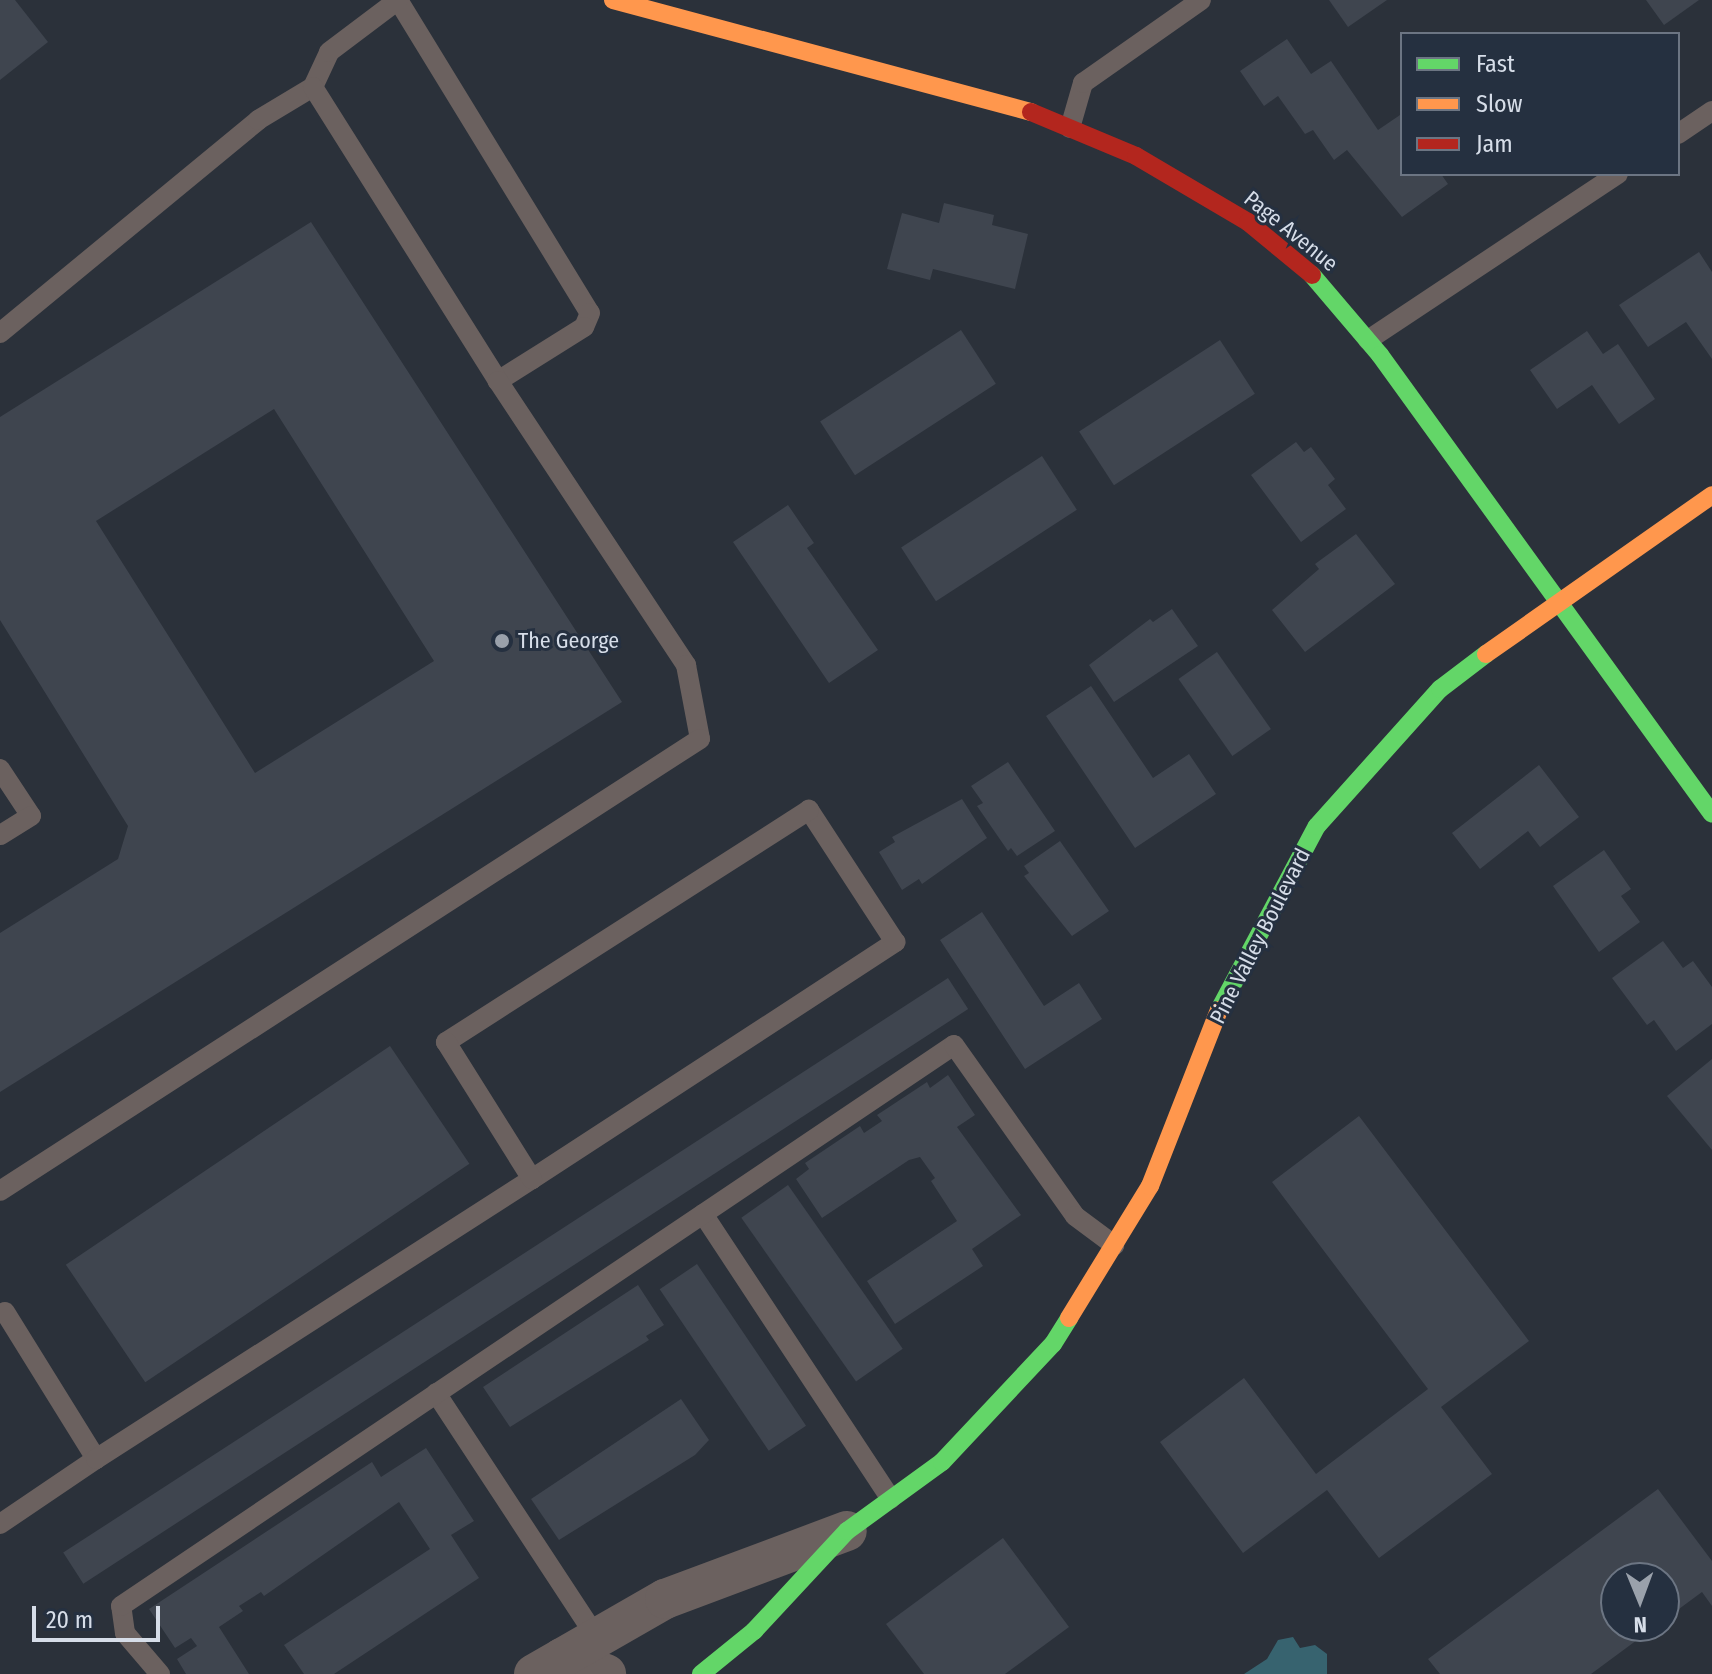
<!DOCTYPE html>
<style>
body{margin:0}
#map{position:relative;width:1712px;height:1674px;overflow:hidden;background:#2b313a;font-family:"Fira Sans Condensed",sans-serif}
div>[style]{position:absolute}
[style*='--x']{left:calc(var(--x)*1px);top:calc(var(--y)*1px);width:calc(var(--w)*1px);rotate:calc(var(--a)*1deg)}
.water>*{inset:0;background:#37636f}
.building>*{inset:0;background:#3f454f;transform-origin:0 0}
.lane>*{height:20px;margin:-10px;padding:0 10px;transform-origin:10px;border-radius:10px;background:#6b615f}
.street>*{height:40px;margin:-20px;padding:0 20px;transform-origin:20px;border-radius:20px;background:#6b615f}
.fast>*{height:18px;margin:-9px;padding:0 9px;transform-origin:9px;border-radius:9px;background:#63d668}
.slow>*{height:18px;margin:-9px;padding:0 9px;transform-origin:9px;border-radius:9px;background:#ff974d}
.jam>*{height:18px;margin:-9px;padding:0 9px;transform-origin:9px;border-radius:9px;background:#b3261e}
.dots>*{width:22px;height:22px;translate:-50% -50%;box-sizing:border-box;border:4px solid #253040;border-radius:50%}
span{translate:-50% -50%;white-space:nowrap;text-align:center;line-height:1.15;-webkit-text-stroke:6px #253040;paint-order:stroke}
.street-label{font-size:22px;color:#d6dde8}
.poi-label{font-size:22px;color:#d6dde8}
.left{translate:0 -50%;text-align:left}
.legend{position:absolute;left:1400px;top:32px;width:280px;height:144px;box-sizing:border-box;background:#253040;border:2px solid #6c7583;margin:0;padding:10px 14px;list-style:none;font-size:24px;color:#d6dde8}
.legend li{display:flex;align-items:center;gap:16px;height:40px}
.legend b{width:40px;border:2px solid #6c7583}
.north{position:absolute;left:1600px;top:1562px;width:80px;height:80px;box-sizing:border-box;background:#253040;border:2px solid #6c7583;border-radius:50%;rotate:179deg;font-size:22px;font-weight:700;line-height:32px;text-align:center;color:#d6dde8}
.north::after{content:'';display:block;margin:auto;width:28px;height:36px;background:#9aa1ab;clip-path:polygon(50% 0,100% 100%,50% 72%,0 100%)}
.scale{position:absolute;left:32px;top:1606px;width:128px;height:36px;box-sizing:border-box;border:4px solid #d6dde8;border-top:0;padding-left:10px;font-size:24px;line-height:28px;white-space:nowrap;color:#d6dde8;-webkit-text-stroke:6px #253040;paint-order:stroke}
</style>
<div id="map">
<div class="water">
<i style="clip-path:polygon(1293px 1637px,1300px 1648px,1315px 1645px,1327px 1654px,1327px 1674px,1244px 1674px,1267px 1659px,1278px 1640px)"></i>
</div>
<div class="building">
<i style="clip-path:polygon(0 0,15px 0,48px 42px,0 80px)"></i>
<i style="clip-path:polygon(1329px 0,1387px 0,1348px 27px)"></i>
<i style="clip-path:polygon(1646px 0,1699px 0,1664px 25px)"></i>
<i style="clip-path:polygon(1287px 39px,1311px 74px,1331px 61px,1378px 130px,1400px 115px,1402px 174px,1441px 174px,1448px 184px,1402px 217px,1347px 150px,1334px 160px,1313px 130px,1305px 134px,1278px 96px,1264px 106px,1240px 71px)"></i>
<i style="clip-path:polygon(944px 203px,994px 215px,992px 225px,1028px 234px,1015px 289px,933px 269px,930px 280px,887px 269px,902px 213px,939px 223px)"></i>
<i style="clip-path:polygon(evenodd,311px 222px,622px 702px,0 1092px,0 933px,118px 859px,128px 826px,0 620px,0 417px,311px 222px,274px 409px,434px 661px,255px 773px,96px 521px,274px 409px)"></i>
<i style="clip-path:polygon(1699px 252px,1712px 272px,1712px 359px,1686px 322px,1648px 347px,1619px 305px)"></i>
<i style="left:961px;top:330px;width:64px;height:168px;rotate:57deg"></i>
<i style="clip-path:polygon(1587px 331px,1603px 354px,1618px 344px,1655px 399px,1619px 424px,1592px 385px,1557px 409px,1530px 370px)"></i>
<i style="left:1220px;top:340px;width:64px;height:168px;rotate:57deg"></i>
<i style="clip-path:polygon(1296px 442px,1304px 452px,1311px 447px,1335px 479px,1328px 485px,1346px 509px,1301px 542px,1251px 475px)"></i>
<i style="left:1042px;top:456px;width:64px;height:168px;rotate:57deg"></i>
<i style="clip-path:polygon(788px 505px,814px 543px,807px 548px,878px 650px,829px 683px,733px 542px)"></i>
<i style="clip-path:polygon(1356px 534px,1395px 584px,1305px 652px,1272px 610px,1319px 569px,1315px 564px)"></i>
<i style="clip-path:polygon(1172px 609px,1198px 646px,1114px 702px,1089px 665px,1150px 619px,1153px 622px)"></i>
<i style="left:1217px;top:652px;width:94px;height:47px;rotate:55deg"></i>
<i style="clip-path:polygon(1091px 686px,1153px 778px,1189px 754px,1216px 794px,1135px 848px,1046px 716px)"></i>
<i style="clip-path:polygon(1008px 762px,1055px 831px,1017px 856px,1011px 848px,1008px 851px,977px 806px,983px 803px,971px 786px)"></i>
<i style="clip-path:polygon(1539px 765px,1579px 817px,1540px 847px,1528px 831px,1480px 869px,1452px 833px)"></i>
<i style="clip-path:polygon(962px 799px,987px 838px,922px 884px,919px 879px,902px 890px,879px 852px,895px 842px,892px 837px)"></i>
<i style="clip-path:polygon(1060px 841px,1109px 911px,1072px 936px,1024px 876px,1029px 873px,1024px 866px)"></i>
<i style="clip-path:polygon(1604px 850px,1631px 889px,1621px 896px,1640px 922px,1599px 952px,1553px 886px)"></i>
<i style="clip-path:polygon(982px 912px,1044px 1006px,1079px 983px,1102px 1019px,1025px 1069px,940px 940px)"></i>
<i style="clip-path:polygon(1663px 941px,1683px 968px,1693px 961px,1712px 987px,1712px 1024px,1676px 1051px,1654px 1020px,1647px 1025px,1612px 978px)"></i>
<i style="left:948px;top:978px;width:37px;height:1055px;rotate:57deg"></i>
<i style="left:390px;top:1046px;width:142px;height:391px;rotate:56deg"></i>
<i style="clip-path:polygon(1712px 1059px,1712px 1150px,1667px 1096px)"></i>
<i style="clip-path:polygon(948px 1075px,975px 1115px,957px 1127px,1021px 1215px,972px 1249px,983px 1266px,895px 1324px,867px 1281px,957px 1221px,931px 1181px,935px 1178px,920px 1157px,909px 1160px,822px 1218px,796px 1179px,809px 1169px,805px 1163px,860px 1126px,864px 1133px,882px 1121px,877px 1115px,927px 1082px,930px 1088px)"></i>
<i style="clip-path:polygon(1359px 1116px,1529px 1341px,1441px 1407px,1492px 1474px,1379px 1558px,1327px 1490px,1243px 1553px,1160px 1442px,1244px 1378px,1316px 1474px,1428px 1389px,1272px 1182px)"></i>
<i style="left:788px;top:1185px;width:200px;height:57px;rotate:55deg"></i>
<i style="left:697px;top:1264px;width:195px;height:45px;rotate:56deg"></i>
<i style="clip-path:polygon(638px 1285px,664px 1325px,646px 1336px,649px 1340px,510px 1427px,483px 1387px)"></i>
<i style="clip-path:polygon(681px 1399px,709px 1440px,695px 1455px,559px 1540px,531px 1499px)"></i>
<i style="clip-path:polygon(426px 1448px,474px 1521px,451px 1535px,479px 1578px,334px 1674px,304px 1674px,284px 1645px,430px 1549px,399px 1502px,264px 1596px,261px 1592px,239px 1606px,243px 1611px,219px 1627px,249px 1674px,186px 1674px,177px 1659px,197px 1646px,191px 1638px,175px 1648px,149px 1609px,372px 1462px,381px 1477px)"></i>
<i style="clip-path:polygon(1658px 1489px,1712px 1561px,1712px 1606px,1702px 1592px,1664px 1620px,1664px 1578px,1616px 1578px,1616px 1626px,1656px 1626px,1591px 1674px,1440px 1674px,1428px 1659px)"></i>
<i style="clip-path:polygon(1003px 1538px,1069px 1627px,1005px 1674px,924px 1674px,886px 1624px)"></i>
</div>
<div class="lane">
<i style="--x:398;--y:0;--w:367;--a:58.5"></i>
<i style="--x:590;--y:313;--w:15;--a:113"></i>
<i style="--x:584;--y:327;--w:102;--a:147.9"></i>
<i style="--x:313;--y:87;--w:38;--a:-65"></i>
<i style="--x:329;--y:52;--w:86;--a:-37"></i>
<i style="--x:1070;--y:128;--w:47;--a:-73.9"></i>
<i style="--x:1083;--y:83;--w:144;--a:-35.1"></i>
<i style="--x:1678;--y:134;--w:41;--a:-34.1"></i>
<i style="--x:0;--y:333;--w:335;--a:-39.5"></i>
<i style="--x:258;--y:120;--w:64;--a:-31"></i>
<i style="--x:313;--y:87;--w:347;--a:57.8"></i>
<i style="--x:498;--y:381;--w:341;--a:56.5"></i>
<i style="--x:686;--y:665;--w:75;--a:79.3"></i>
<i style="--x:700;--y:739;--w:833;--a:147.15"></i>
<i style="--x:1368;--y:340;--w:300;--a:-33.6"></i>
<i style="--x:0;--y:769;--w:56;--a:56.6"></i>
<i style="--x:31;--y:816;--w:36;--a:148"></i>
<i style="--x:703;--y:1214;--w:341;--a:56.6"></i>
<i style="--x:5;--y:1312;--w:173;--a:58.2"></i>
<i style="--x:436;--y:1393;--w:293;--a:56.7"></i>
<i style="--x:0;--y:1524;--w:116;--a:-34.1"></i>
<i style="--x:96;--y:1459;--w:518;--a:-32.71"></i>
<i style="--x:532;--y:1179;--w:434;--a:-33.1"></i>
<i style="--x:895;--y:942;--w:158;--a:-123.1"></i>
<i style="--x:809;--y:810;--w:431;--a:147.4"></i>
<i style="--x:446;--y:1042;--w:162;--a:57.9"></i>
<i style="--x:160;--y:1674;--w:54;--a:-130.5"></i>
<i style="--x:125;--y:1633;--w:27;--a:-98"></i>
<i style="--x:121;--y:1606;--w:1004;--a:-33.96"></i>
<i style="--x:954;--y:1045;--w:209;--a:54.7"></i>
<i style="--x:1075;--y:1216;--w:49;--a:36.6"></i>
</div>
<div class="street">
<i style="--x:562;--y:1658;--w:47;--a:20"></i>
<i style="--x:534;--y:1674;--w:151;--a:-29.8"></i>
<i style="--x:665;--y:1599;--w:194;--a:-20.5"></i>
</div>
<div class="fast">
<i style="--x:1312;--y:275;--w:105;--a:49.6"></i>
<i style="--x:1380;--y:355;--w:566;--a:54.12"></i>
<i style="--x:1219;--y:1010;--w:208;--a:-62"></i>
<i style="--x:1317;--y:826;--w:184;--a:-48.1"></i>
<i style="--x:1440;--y:689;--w:58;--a:-37.3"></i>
<i style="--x:701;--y:1674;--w:68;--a:-39.1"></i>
<i style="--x:754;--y:1631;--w:137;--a:-47.1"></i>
<i style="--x:847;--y:1531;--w:117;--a:-36"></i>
<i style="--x:942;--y:1462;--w:162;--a:-46.8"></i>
<i style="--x:1053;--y:1344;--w:31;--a:-58"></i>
</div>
<div class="slow">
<i style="--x:613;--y:0;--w:433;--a:15"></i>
<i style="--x:1486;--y:654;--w:276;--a:-35.1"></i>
<i style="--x:1069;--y:1318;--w:155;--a:-58.5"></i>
<i style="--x:1150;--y:1186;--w:189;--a:-68.6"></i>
</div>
<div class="jam">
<i style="--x:1031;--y:112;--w:114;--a:22.7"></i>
<i style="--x:1136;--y:156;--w:130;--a:30.5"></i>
<i style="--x:1248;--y:222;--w:83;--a:39.6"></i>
</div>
<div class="dots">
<i style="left:502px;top:641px;background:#9aa1ab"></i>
</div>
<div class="street-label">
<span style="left:1291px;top:231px;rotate:39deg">Page Avenue</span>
<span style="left:1260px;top:936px;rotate:-63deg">Pine Valley Boulevard</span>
</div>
<div class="poi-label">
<span class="left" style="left:518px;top:641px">The George</span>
</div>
<ul class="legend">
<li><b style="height:10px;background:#63d668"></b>Fast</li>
<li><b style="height:10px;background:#ff974d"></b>Slow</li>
<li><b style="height:10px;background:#b3261e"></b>Jam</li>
</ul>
<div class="north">N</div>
<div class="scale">20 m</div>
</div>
